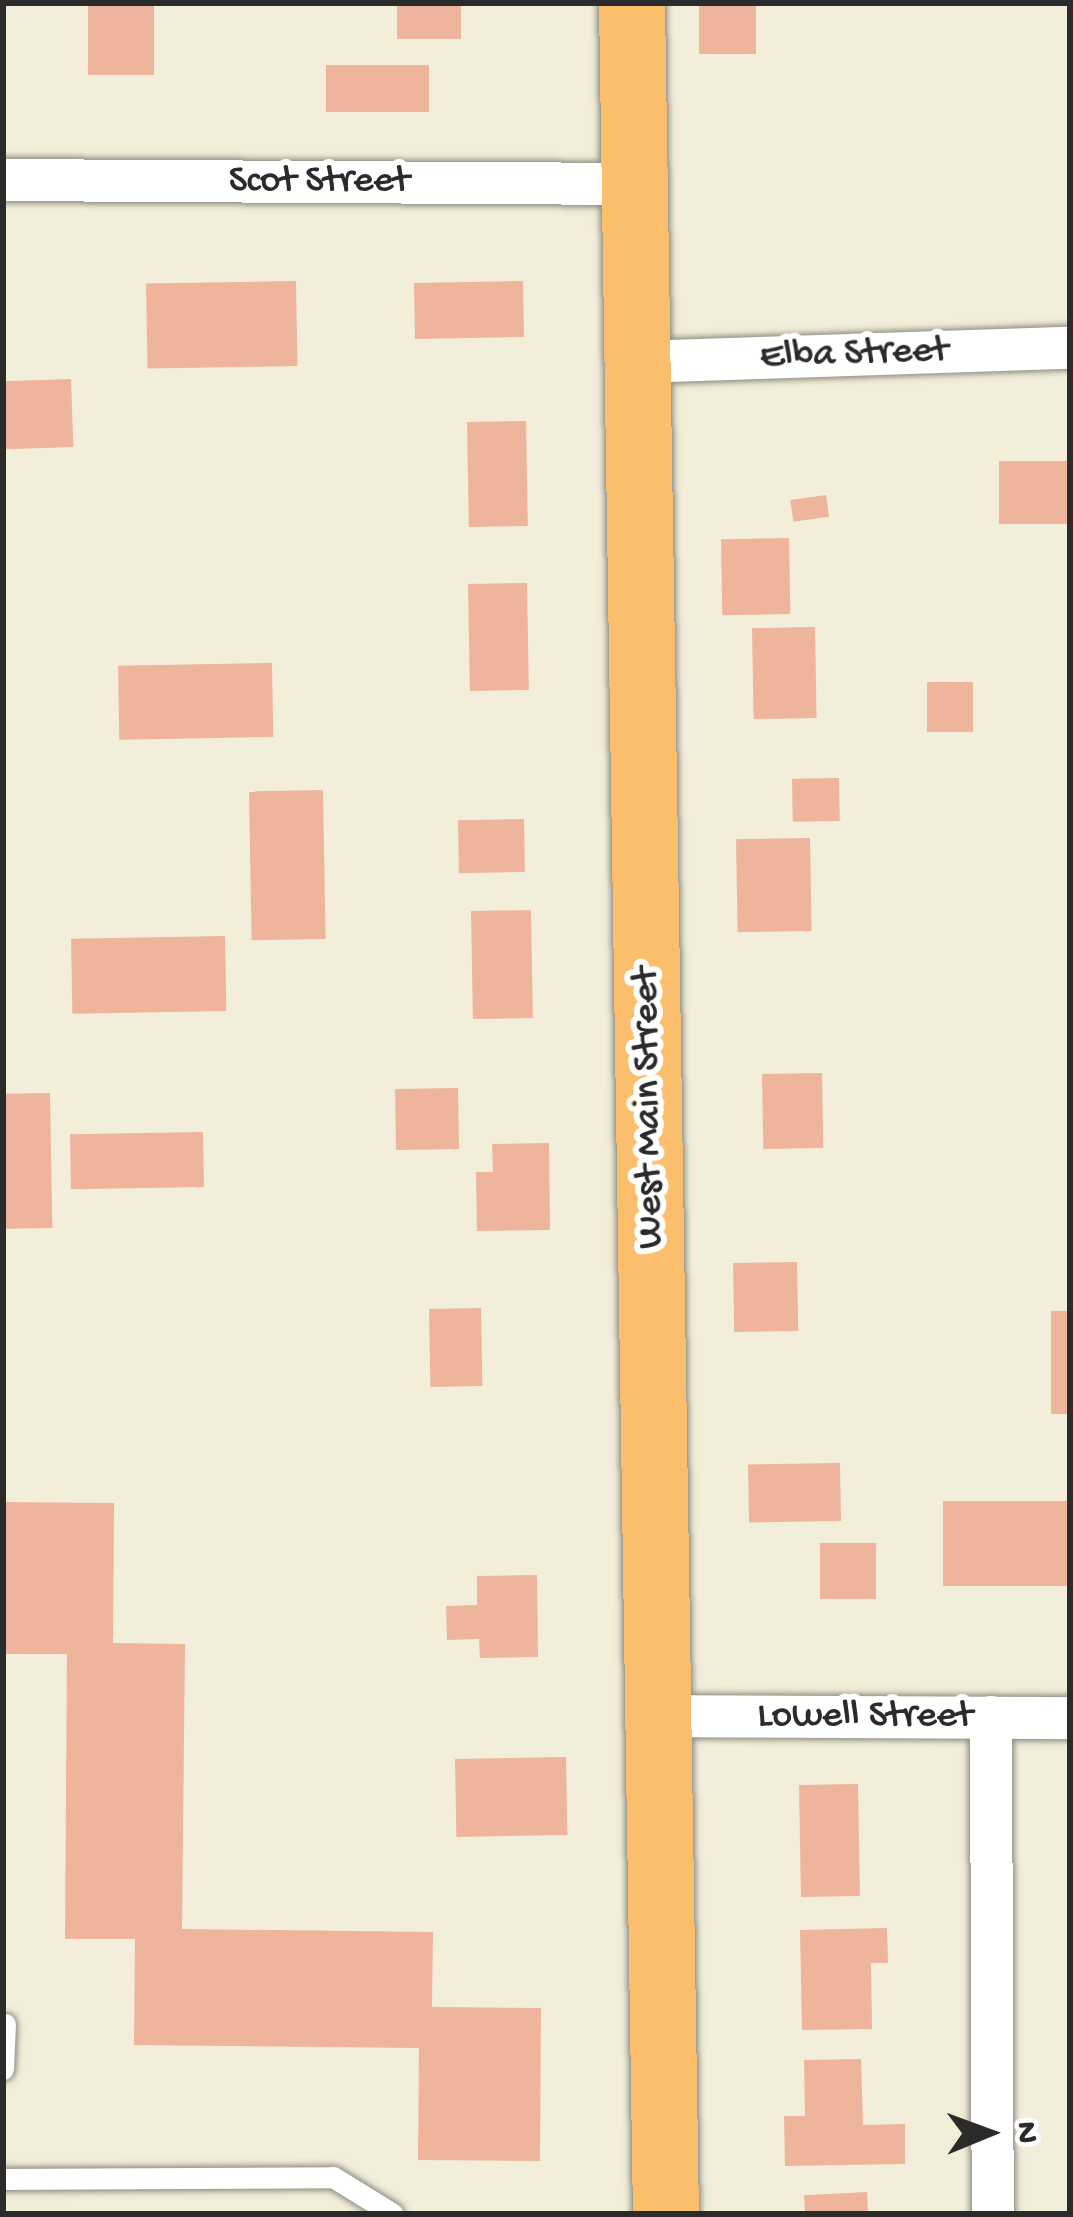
<!DOCTYPE html>
<style>
body{margin:0}
#map{position:relative;width:1073px;height:2217px;overflow:hidden;background:#f2eeda;font-family:"Gochi Hand",sans-serif}
div>[style]{position:absolute}
[style*='--x']{left:calc(var(--x)*1px);top:calc(var(--y)*1px);width:calc(var(--w)*1px);rotate:calc(var(--a)*1deg)}
.building>*{inset:0;background:#eeb59c;transform-origin:0 0}
.roads{filter:drop-shadow(0 0 3px #8e8c82) drop-shadow(0 0 3px #8e8c82)}
.lane>*{height:21px;margin:-10.5px;padding:0 10.5px;transform-origin:10.5px;border-radius:10.5px;background:#fff}
.street>*{height:42px;margin:-21px;padding:0 21px;transform-origin:21px;border-radius:21px;background:#fff}
.primary>*{height:66px;margin:-33px;padding:0 33px;transform-origin:33px;border-radius:33px;background:#fabe6d}
span{translate:-50% -50%;white-space:nowrap;text-align:center;line-height:1.15;-webkit-text-stroke:12px #fff;paint-order:stroke}
.street-label{font-size:39px;color:#2b2b2b}
.frame{position:absolute;inset:0;border:6px solid #2b2b2b;pointer-events:none}
.north{position:absolute;left:929px;top:2073px;width:120px;height:120px;-webkit-text-stroke:9px #fff;paint-order:stroke;rotate:89deg;font-size:33px;font-weight:700;line-height:48px;text-align:center;color:#2b2b2b}
.north::after{content:'';display:block;margin:auto;width:42px;height:54px;background:#2b2b2b;clip-path:polygon(50% 0,100% 100%,50% 72%,0 100%)}
</style>
<div id="map">
<div class="building">
<i style="left:88px;top:3px;width:66px;height:72px"></i>
<i style="left:397px;top:3px;width:64px;height:36px"></i>
<i style="left:699px;top:3px;width:57px;height:51px"></i>
<i style="left:429px;top:65px;width:47px;height:103px;rotate:90deg"></i>
<i style="left:296px;top:281px;width:85px;height:150px;rotate:89deg"></i>
<i style="left:523px;top:281px;width:56px;height:109px;rotate:89deg"></i>
<i style="left:71px;top:379px;width:68px;height:68px;rotate:88deg"></i>
<i style="left:526px;top:421px;width:105px;height:59px;rotate:89deg"></i>
<i style="left:1070px;top:461px;width:63px;height:71px;rotate:90deg"></i>
<i style="left:826px;top:495px;width:22px;height:36px;rotate:82deg"></i>
<i style="left:789px;top:538px;width:76px;height:68px;rotate:89deg"></i>
<i style="left:527px;top:583px;width:107px;height:59px;rotate:89deg"></i>
<i style="left:815px;top:627px;width:91px;height:63px;rotate:89deg"></i>
<i style="left:272px;top:663px;width:74px;height:154px;rotate:89deg"></i>
<i style="left:927px;top:682px;width:46px;height:50px"></i>
<i style="left:839px;top:778px;width:43px;height:47px;rotate:89deg"></i>
<i style="left:323px;top:790px;width:149px;height:74px;rotate:89deg"></i>
<i style="left:524px;top:819px;width:53px;height:66px;rotate:89deg"></i>
<i style="left:810px;top:838px;width:93px;height:74px;rotate:89deg"></i>
<i style="left:531px;top:910px;width:108px;height:60px;rotate:89deg"></i>
<i style="left:225px;top:936px;width:75px;height:154px;rotate:89deg"></i>
<i style="left:822px;top:1073px;width:75px;height:60px;rotate:89deg"></i>
<i style="left:458px;top:1088px;width:61px;height:63px;rotate:89deg"></i>
<i style="left:50px;top:1093px;width:135px;height:47px;rotate:89deg"></i>
<i style="left:203px;top:1132px;width:55px;height:133px;rotate:89deg"></i>
<i style="clip-path:polygon(549px 1143px,550px 1230px,477px 1231px,476px 1172px,493px 1172px,492px 1144px)"></i>
<i style="left:797px;top:1262px;width:69px;height:64px;rotate:89deg"></i>
<i style="left:481px;top:1308px;width:78px;height:52px;rotate:89deg"></i>
<i style="left:1051px;top:1311px;width:19px;height:103px"></i>
<i style="left:840px;top:1463px;width:58px;height:92px;rotate:89deg"></i>
<i style="left:1070px;top:1501px;width:85px;height:127px;rotate:90deg"></i>
<i style="clip-path:polygon(3px 1502px,114px 1503px,113px 1643px,185px 1644px,182px 1929px,433px 1932px,432px 2007px,541px 2008px,540px 2161px,418px 2160px,419px 2048px,134px 2045px,135px 1939px,65px 1939px,67px 1654px,3px 1654px)"></i>
<i style="left:820px;top:1543px;width:56px;height:56px"></i>
<i style="clip-path:polygon(537px 1575px,538px 1657px,480px 1658px,479px 1639px,447px 1640px,446px 1606px,477px 1605px,477px 1576px)"></i>
<i style="left:566px;top:1757px;width:78px;height:111px;rotate:89deg"></i>
<i style="left:858px;top:1784px;width:112px;height:59px;rotate:89deg"></i>
<i style="clip-path:polygon(887px 1928px,888px 1963px,871px 1963px,872px 2029px,802px 2030px,800px 1930px)"></i>
<i style="clip-path:polygon(861px 2059px,863px 2125px,905px 2124px,905px 2164px,785px 2166px,784px 2116px,805px 2116px,804px 2060px)"></i>
<i style="left:867px;top:2192px;width:22px;height:63px;rotate:87deg"></i>
</div>
<div class="roads">
<div class="lane">
<i style="--x:3;--y:2069;--w:45;--a:-87.5"></i>
<i style="--x:3;--y:2179;--w:330;--a:-0.3"></i>
<i style="--x:333;--y:2177;--w:70;--a:31.7"></i>
</div>
<div class="street">
<i style="--x:3;--y:180;--w:632;--a:0.36"></i>
<i style="--x:637;--y:362;--w:433;--a:-1.9"></i>
<i style="--x:660;--y:1716;--w:410;--a:0.3"></i>
<i style="--x:991;--y:1717;--w:497;--a:89.8"></i>
</div>
<div class="primary">
<i style="--x:632;--y:3;--w:2211;--a:89.12"></i>
</div>
</div>
<div class="street-label">
<span style="left:319px;top:182px">Scot Street</span>
<span style="left:854px;top:355px;rotate:-2deg">Elba Street</span>
<span style="left:650px;top:1108px;rotate:-91deg">West Main Street</span>
<span style="left:865px;top:1717px">Lowell Street</span>
</div>
<div class="frame"></div>
<div class="north">N</div>
</div>
